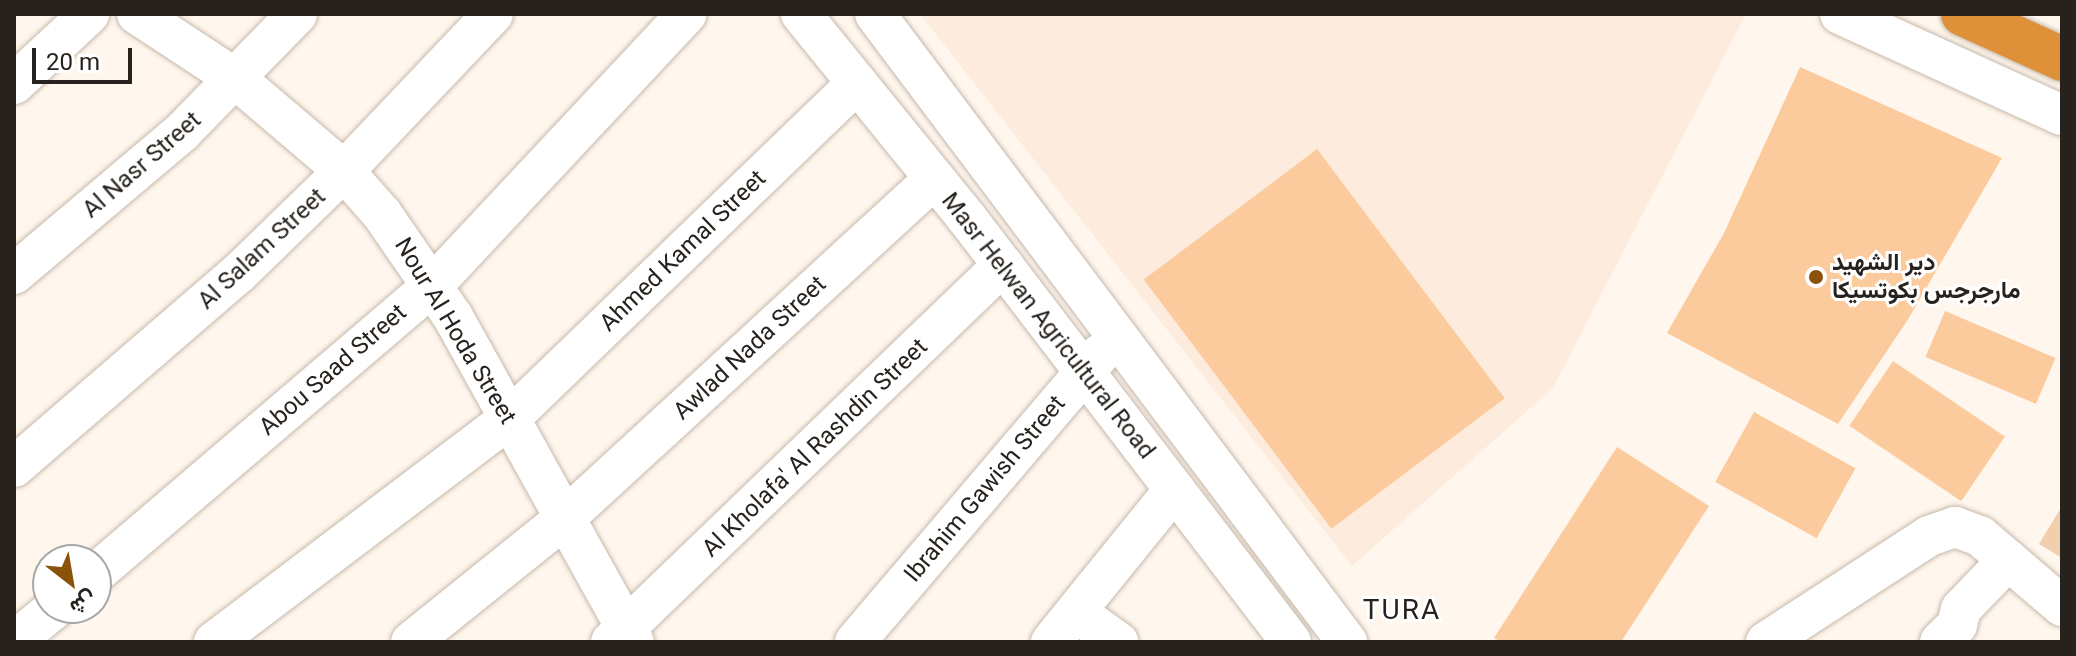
<!DOCTYPE html>
<meta charset="utf-8">
<style>
body{margin:0}
#map{position:relative;width:2076px;height:656px;overflow:hidden;background:#fff6ed;font-family:Roboto,Vazirmatn,sans-serif}
div>[style]{position:absolute}
[style*='--x']{left:calc(var(--x)*1px);top:calc(var(--y)*1px);width:calc(var(--w)*1px);rotate:calc(var(--a)*1deg)}
.built>*{inset:0;background:#fdecdd}
.green>*{inset:0;background:#f0ceae}
.building>*{inset:0;background:#fbcb9e;transform-origin:0 0}
.roads{filter:drop-shadow(0 0 2px #c7b9ac) drop-shadow(0 0 2px #c7b9ac)}
.minor>*{height:40px;margin:-20px;padding:0 20px;transform-origin:20px;border-radius:20px;background:#fff}
.highway>*{height:44px;margin:-22px;padding:0 22px;transform-origin:22px;border-radius:22px;background:#df913a}
.dots>*{width:22px;height:22px;translate:-50% -50%;box-sizing:border-box;border:4px solid #fff;border-radius:50%}
span{translate:-50% -50%;white-space:nowrap;text-align:center;line-height:1.15;-webkit-text-stroke:6px #fff;paint-order:stroke}
.street-label{font-size:24px;color:#27221d}
.poi-label{font-size:24px;color:#27221d;font-weight:700}
.left{translate:0 -50%;text-align:left}
.quarter-label{font-size:28px;color:#27221d;letter-spacing:2px}
.frame{position:absolute;inset:0;border:16px solid #27221d;pointer-events:none}
.north{position:absolute;left:32px;top:544px;width:80px;height:80px;box-sizing:border-box;background:#fff;border:2px solid #a9a7a5;border-radius:50%;rotate:149deg;font-size:22px;font-weight:700;line-height:32px;text-align:center;color:#27221d}
.north::after{content:'';display:block;margin:auto;width:28px;height:36px;background:#8b5309;clip-path:polygon(50% 0,100% 100%,50% 72%,0 100%)}
.scale{position:absolute;left:32px;top:48px;width:100px;height:36px;box-sizing:border-box;border:4px solid #27221d;border-top:0;padding-left:10px;font-size:24px;line-height:28px;white-space:nowrap;color:#27221d;-webkit-text-stroke:6px #fff;paint-order:stroke}
</style>
<div id="map">
<div class="built">
<i style="clip-path:polygon(920px 14px,1746px 14px,1553px 388px,1352px 566px)"></i>
</div>
<div class="green">
<i style="clip-path:polygon(2062px 506px,2062px 558px,2039px 544px)"></i>
</div>
<div class="building">
<i style="clip-path:polygon(1800px 67px,2002px 158px,1907px 321px,1838px 424px,1667px 333px,1724px 233px)"></i>
<i style="left:1317px;top:149px;width:312px;height:217px;rotate:53deg"></i>
<i style="left:1945px;top:311px;width:120px;height:50px;rotate:23deg"></i>
<i style="left:1893px;top:361px;width:135px;height:78px;rotate:34deg"></i>
<i style="left:1754px;top:412px;width:116px;height:80px;rotate:29deg"></i>
<i style="clip-path:polygon(1617px 447px,1709px 506px,1621px 642px,1501px 642px,1494px 638px)"></i>
</div>
<div class="roads">
<div class="minor">
<i style="--x:137;--y:14;--w:118;--a:33.3"></i>
<i style="--x:236;--y:79;--w:142;--a:40.4"></i>
<i style="--x:344;--y:171;--w:57;--a:48.5"></i>
<i style="--x:382;--y:214;--w:125;--a:55.4"></i>
<i style="--x:453;--y:317;--w:372;--a:60.9"></i>
<i style="--x:801;--y:14;--w:262;--a:50.9"></i>
<i style="--x:966;--y:217;--w:535;--a:52.59"></i>
<i style="--x:875;--y:14;--w:786;--a:53.07"></i>
<i style="--x:1840;--y:14;--w:244;--a:24.5"></i>
<i style="--x:14;--y:84;--w:103;--a:-43"></i>
<i style="--x:14;--y:274;--w:221;--a:-40.2"></i>
<i style="--x:183;--y:131;--w:163;--a:-45.7"></i>
<i style="--x:14;--y:467;--w:297;--a:-40.8"></i>
<i style="--x:239;--y:273;--w:146;--a:-44.2"></i>
<i style="--x:344;--y:171;--w:216;--a:-46.5"></i>
<i style="--x:96;--y:573;--w:443;--a:-40.5"></i>
<i style="--x:433;--y:285;--w:371;--a:-46.9"></i>
<i style="--x:1076;--y:612;--w:52;--a:35.5"></i>
<i style="--x:21;--y:636;--w:44;--a:-39.5"></i>
<i style="--x:214;--y:642;--w:370;--a:-37.1"></i>
<i style="--x:509;--y:419;--w:484;--a:-44"></i>
<i style="--x:411;--y:642;--w:198;--a:-38.8"></i>
<i style="--x:565;--y:518;--w:502;--a:-42.58"></i>
<i style="--x:611;--y:642;--w:544;--a:-43.88"></i>
<i style="--x:855;--y:642;--w:378;--a:-49.6"></i>
<i style="--x:1051;--y:642;--w:196;--a:-51"></i>
<i style="--x:1766;--y:642;--w:194;--a:-33"></i>
<i style="--x:1929;--y:536;--w:28;--a:-19"></i>
<i style="--x:1955;--y:527;--w:27;--a:20"></i>
<i style="--x:1980;--y:536;--w:108;--a:40.5"></i>
<i style="--x:1940;--y:642;--w:24;--a:-45"></i>
<i style="--x:1957;--y:625;--w:16;--a:-76"></i>
<i style="--x:1961;--y:609;--w:68;--a:-46.2"></i>
</div>
<div class="highway">
<i style="--x:1963;--y:14;--w:109;--a:24.4"></i>
</div>
</div>
<div class="dots">
<i style="left:1816px;top:277px;background:#8b5309"></i>
</div>
<div class="street-label">
<span style="left:142px;top:165px;rotate:-41deg">Al Nasr Street</span>
<span style="left:262px;top:249px;rotate:-43deg">Al Salam Street</span>
<span style="left:683px;top:251px;rotate:-44deg">Ahmed Kamal Street</span>
<span style="left:1048px;top:326px;rotate:52deg">Masr Helwan Agricultural Road</span>
<span style="left:455px;top:331px;rotate:59deg">Nour Al Hoda Street</span>
<span style="left:750px;top:348px;rotate:-43deg">Awlad Nada Street</span>
<span style="left:333px;top:370px;rotate:-41deg">Abou Saad Street</span>
<span style="left:815px;top:448px;rotate:-44deg">Al Kholafa' Al Rashdin Street</span>
<span style="left:985px;top:489px;rotate:-50deg">Ibrahim Gawish Street</span>
</div>
<div class="poi-label">
<span class="left" style="left:1832px;top:277px">دير الشهيد<br>مارجرجس بكوتسيكا</span>
</div>
<div class="quarter-label">
<span style="left:1402px;top:610px">TURA</span>
</div>
<div class="frame"></div>
<div class="north">ش</div>
<div class="scale">20 m</div>
</div>
